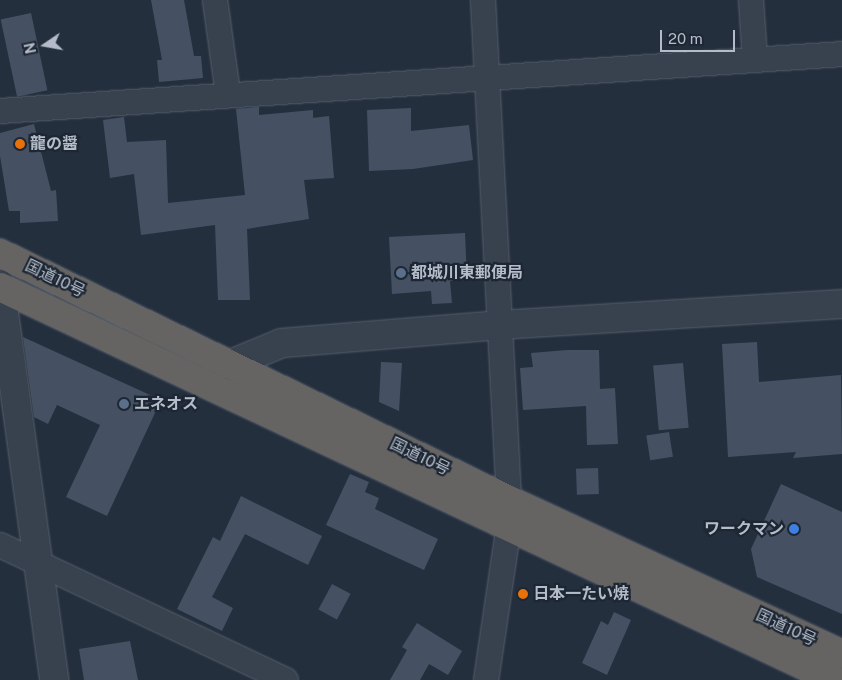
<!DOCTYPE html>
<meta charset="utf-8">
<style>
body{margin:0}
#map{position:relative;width:842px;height:680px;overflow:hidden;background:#242f3e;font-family:"Public Sans","Noto Sans JP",sans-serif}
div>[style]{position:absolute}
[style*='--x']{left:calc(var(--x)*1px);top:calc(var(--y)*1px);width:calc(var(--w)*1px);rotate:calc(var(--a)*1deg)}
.building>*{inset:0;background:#455162;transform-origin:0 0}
.roads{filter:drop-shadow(0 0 1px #565f6c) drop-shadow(0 0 1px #565f6c)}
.minor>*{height:24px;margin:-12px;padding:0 12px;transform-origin:12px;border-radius:12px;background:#38414e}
.tertiary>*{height:28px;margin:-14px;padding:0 14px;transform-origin:14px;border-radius:14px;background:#38414e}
.trunk>*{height:28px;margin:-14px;padding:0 14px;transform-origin:14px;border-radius:14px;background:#656462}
.dots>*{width:14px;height:14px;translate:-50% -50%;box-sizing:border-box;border:2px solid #1d2633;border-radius:50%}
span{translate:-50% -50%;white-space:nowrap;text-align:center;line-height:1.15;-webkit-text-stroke:4.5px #1d2633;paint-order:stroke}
.poi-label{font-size:16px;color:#b4bcc9;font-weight:700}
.left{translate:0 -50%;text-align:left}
.right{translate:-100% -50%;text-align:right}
.street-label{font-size:16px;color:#b4bcc9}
.north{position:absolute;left:20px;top:20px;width:50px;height:50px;-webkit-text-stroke:4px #1d2633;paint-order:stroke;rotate:258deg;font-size:14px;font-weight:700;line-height:20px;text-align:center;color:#b4bcc9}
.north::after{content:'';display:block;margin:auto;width:18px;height:22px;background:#b4bcc9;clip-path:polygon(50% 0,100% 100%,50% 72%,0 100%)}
.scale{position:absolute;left:660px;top:30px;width:75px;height:22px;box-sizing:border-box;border:2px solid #b4bcc9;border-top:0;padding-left:6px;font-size:15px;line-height:18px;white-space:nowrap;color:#b4bcc9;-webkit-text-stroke:4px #1d2633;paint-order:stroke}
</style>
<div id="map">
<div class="building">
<i style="clip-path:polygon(151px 0,184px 0,194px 56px,201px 56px,203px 78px,159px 82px,157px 60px,162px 60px)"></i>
<i style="left:31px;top:13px;width:79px;height:31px;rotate:78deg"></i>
<i style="clip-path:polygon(259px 107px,259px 115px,313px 110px,313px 118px,329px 116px,334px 178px,304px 180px,309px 219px,247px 229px,250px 300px,218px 300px,215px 225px,141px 235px,134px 174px,110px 178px,103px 120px,124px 117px,127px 142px,166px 140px,168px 203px,245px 195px,236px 109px)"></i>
<i style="clip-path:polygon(411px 108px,411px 131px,469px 125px,473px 160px,413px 169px,369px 171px,367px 110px)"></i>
<i style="clip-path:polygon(34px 124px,51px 191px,56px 190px,58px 221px,20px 223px,20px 211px,9px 211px,0 156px,0 133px)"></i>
<i style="clip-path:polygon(465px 233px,467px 280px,450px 281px,452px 303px,432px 304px,431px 291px,392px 294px,389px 237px)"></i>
<i style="clip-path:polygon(23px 337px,161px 400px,107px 516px,66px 497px,100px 425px,57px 405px,48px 424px,34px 417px)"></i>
<i style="clip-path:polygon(757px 342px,759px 382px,841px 375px,842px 454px,793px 458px,796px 452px,728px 457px,722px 344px)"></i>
<i style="clip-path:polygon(567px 350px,599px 350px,600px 389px,615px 388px,618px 444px,587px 445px,586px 406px,523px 410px,520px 368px,533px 367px,531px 353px)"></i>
<i style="clip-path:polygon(381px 362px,402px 363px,399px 411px,379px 402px)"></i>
<i style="left:683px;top:363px;width:65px;height:30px;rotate:85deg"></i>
<i style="left:669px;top:432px;width:25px;height:23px;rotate:81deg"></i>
<i style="left:598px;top:468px;width:26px;height:22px;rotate:88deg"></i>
<i style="clip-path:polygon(350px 474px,369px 482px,365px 492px,379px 498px,375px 509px,438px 539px,424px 570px,326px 525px)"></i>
<i style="clip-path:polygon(781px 484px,842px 512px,842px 614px,757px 577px,751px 549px)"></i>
<i style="clip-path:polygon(241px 496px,322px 536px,308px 565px,245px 534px,212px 597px,233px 608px,222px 631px,177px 609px,213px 537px,220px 541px)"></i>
<i style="left:332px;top:584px;width:21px;height:29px;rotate:28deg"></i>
<i style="clip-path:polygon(614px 612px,631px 620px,607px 675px,582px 663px,601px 621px,608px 625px)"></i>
<i style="clip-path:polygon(417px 623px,462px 651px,448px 675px,429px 664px,420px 680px,390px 680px,407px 650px,402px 647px)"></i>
<i style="clip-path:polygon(130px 641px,138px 680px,84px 680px,79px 649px)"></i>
</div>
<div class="roads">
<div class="minor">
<i style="--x:215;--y:0;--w:95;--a:82.1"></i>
<i style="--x:483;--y:0;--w:501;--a:87.02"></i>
<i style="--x:509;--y:500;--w:25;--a:90"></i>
<i style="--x:509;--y:525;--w:157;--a:98.4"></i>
<i style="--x:751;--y:0;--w:60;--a:86.2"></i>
<i style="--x:0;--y:111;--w:844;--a:-3.87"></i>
<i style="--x:0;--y:545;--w:316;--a:25.3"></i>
</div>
<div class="tertiary">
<i style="--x:0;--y:284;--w:400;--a:82.2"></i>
<i style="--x:223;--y:381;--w:19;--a:-65"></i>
<i style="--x:231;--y:364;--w:55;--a:-22.4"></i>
<i style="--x:282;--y:343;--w:218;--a:-4.7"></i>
<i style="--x:499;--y:325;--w:344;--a:-3.5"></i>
</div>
<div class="trunk">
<i style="--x:0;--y:253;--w:566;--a:25.89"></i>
<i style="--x:509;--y:500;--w:367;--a:24.8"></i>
<i style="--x:0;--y:287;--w:922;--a:25.23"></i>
</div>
</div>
<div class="dots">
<i style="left:20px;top:144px;background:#e8710a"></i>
<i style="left:401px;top:273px;background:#5c6f8a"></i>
<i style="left:124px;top:404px;background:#5c6f8a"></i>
<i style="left:794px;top:529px;background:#3f7fe0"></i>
<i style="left:523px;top:594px;background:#e8710a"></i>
</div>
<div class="poi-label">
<span class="left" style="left:30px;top:144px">龍の醤</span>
<span class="left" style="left:411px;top:273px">都城川東郵便局</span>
<span class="left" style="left:134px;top:404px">エネオス</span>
<span class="right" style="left:784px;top:529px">ワークマン</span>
<span class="left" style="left:533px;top:594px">日本一たい焼</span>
</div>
<div class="street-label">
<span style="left:55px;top:279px;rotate:26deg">国道10号</span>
<span style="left:420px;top:457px;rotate:26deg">国道10号</span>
<span style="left:786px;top:628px;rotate:25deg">国道10号</span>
</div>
<div class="north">N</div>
<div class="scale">20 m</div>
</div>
